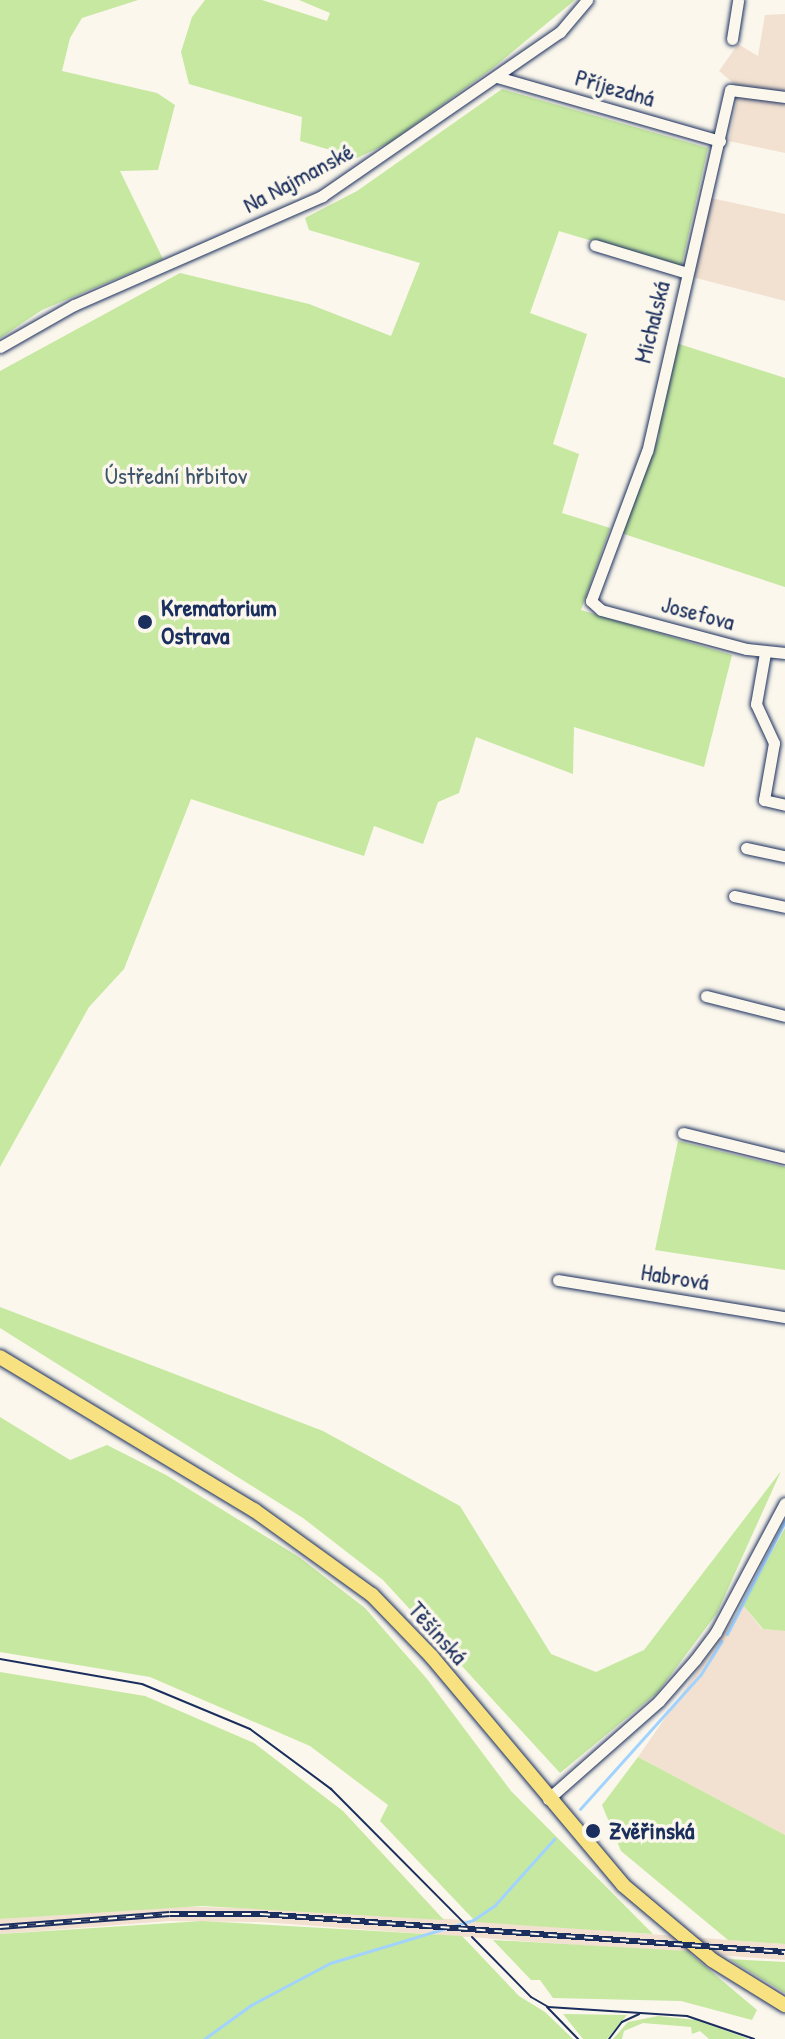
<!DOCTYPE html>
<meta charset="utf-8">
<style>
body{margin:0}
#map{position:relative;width:785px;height:2039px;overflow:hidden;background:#fbf7ec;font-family:"Patrick Hand",sans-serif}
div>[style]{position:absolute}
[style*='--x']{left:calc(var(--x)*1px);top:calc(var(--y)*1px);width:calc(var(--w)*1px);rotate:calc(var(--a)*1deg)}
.built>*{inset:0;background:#f2e1d0}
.green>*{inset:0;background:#c6e8a0}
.stream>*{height:3px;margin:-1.5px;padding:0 1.5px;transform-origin:1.5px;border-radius:1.5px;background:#a2d3ff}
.roads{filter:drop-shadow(0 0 2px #1b2f5e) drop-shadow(0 0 2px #1b2f5e)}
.minor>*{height:11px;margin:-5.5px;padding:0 5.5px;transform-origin:5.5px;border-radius:5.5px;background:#fbf7ec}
.major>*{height:14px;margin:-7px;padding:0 7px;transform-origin:7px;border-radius:7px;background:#f8e181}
.tram>*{height:2px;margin:-1px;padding:0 1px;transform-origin:1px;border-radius:1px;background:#1b2f5e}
.rail>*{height:6px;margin-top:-3px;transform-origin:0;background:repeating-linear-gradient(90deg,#fbf7ec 0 9px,#1b2f5e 0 18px);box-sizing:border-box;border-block:2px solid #1b2f5e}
.dots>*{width:22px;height:22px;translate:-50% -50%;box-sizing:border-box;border:4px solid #fbf7ec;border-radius:50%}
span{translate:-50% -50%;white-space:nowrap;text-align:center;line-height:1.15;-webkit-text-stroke:7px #fbf7ec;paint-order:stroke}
.street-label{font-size:24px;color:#1b2f5e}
.park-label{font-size:24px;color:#3d546b}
.poi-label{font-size:24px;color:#1b2f5e;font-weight:700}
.left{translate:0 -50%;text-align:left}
</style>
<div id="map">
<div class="built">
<i style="clip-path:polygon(785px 14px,785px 153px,729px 141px,738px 95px,737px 86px,719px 71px,738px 44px,758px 56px,765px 15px)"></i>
<i style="clip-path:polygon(711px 198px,785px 214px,785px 301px,692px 277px)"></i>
<i style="clip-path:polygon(743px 1605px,762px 1629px,785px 1631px,785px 1835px,638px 1757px)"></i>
<i style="clip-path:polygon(170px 1906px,340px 1911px,785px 1944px,785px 1960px,260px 1922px,170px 1921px,0 1934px,0 1919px)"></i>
</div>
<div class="green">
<i style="clip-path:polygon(0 0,138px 0,82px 18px,70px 38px,62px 71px,157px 93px,175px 105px,158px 170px,120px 171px,163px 259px,42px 310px,0 338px)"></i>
<i style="clip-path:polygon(205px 0,262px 0,327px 21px,330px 13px,299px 0,575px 0,493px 68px,389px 143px,357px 158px,300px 141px,302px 117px,189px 84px,181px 52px,192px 17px)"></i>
<i style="clip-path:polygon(502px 89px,708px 148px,681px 268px,559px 231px,530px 313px,587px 334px,553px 444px,579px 454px,562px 513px,610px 528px,581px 610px,732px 655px,704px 767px,574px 727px,573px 774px,476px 737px,459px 793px,438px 802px,423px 844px,374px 826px,364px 856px,191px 799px,124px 969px,89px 1007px,0 1167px,0 371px,180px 273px,309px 304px,391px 336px,420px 263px,309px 230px,305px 218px,357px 191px)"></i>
<i style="clip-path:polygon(676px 343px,785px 378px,785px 587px,621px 533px,659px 436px,658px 411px)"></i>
<i style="clip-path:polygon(678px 1141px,785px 1167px,785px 1270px,655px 1250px)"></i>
<i style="clip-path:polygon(0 1307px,323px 1431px,460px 1506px,551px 1654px,596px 1672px,644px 1650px,781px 1471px,717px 1613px,658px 1692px,560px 1773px,383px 1580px,303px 1518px,0 1328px)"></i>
<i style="clip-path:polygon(0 1417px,70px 1460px,107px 1445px,166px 1475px,299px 1557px,365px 1608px,427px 1679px,511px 1791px,653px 1934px,476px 1922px,380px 1821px,388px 1805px,310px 1746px,150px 1677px,0 1652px)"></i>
<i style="clip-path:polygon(785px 1528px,785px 1631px,763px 1629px,743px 1605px)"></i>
<i style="clip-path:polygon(0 1672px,145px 1696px,254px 1743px,343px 1811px,444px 1920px,202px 1906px,0 1919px)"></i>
<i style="clip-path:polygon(638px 1757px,785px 1835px,785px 1944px,728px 1940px,621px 1851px,602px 1805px)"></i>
<i style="clip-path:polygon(202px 1921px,462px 1936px,519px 1996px,545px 2012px,573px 2039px,0 2039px,0 1934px)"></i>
<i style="clip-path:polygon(493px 1940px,687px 1951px,757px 2010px,752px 2020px,681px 2001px,553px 1998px,540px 1980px,531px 1980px)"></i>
<i style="clip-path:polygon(729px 1959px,785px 1962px,785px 1993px)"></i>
<i style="clip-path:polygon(563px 2014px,627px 2015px,607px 2039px,583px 2039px)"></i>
<i style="clip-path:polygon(658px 2016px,696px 2020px,749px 2039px,709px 2039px,700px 2031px,692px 2034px,691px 2027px,643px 2023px,624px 2031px,622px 2039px,613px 2039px,628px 2022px)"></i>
</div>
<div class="stream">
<i style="--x:727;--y:1634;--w:127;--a:-62.8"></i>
<i style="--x:580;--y:1809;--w:181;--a:-48.1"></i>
<i style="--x:701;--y:1674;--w:39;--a:-58"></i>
<i style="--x:204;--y:2039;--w:58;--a:-35.9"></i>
<i style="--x:251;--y:2005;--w:89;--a:-28"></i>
<i style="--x:330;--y:1963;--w:149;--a:-16.7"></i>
<i style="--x:473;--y:1920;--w:27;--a:-34"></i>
<i style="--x:495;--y:1905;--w:89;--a:-48.2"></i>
</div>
<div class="roads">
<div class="minor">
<i style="--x:732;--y:39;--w:39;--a:-81"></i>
<i style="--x:497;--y:77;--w:232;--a:16"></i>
<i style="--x:785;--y:97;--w:55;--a:-172.7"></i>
<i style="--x:730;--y:90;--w:370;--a:102.9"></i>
<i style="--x:647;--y:451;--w:160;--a:110.5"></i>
<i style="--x:591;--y:601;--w:13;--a:42"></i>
<i style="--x:601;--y:610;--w:151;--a:15"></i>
<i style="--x:747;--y:649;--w:38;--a:6"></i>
<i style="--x:595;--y:245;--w:96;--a:16.9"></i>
<i style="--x:0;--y:347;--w:85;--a:-29.6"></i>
<i style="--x:74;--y:305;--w:271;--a:-23.7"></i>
<i style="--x:322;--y:196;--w:289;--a:-34.6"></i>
<i style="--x:560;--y:32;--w:42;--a:-49.8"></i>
<i style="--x:765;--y:653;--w:52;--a:100"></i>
<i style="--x:756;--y:704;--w:43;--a:65.2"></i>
<i style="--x:774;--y:743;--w:58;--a:100"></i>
<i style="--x:764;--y:800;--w:22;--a:13"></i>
<i style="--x:746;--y:848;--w:40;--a:12"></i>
<i style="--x:734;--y:896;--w:52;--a:12.2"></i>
<i style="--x:706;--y:996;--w:81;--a:14.2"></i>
<i style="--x:683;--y:1133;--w:105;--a:13.8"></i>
<i style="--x:558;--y:1280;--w:230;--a:9.3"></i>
<i style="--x:548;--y:1799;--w:148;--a:-41.4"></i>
<i style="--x:659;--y:1701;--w:55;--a:-48.7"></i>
<i style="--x:695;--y:1660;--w:35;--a:-53"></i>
<i style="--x:716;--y:1632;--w:146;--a:-61.9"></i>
</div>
<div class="major">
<i style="--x:0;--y:1357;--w:297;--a:31.1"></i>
<i style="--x:254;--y:1510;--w:145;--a:35.8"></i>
<i style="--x:372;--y:1595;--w:86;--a:45.9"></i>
<i style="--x:432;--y:1657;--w:297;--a:50"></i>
<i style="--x:623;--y:1885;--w:116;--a:40.1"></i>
<i style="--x:712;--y:1960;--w:86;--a:31.7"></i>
</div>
</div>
<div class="tram">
<i style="--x:0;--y:1659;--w:144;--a:10"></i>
<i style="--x:142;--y:1684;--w:117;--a:22.6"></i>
<i style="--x:250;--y:1729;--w:101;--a:36.5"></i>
<i style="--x:331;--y:1789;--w:193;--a:45.2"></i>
<i style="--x:472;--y:1937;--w:84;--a:45.5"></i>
<i style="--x:531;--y:1997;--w:20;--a:30"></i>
<i style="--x:548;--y:2007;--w:139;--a:3.7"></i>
<i style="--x:687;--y:2016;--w:71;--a:18.9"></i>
<i style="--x:547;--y:2007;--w:45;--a:45.9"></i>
<i style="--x:609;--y:2039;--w:21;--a:-53"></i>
<i style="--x:622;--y:2022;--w:19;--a:-25"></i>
</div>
<div class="rail">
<i style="--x:0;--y:1927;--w:170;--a:-4.4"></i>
<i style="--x:170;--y:1914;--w:91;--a:0"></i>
<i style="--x:261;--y:1914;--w:525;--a:4.15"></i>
</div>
<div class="dots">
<i style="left:145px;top:622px;background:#1b2f5e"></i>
<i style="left:593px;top:1831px;background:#1b2f5e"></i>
</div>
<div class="street-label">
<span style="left:615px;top:88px;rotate:16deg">Příjezdná</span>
<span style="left:298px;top:178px;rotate:-28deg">Na Najmanské</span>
<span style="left:652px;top:322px;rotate:-76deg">Michalská</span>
<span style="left:698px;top:613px;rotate:15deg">Josefova</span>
<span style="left:675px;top:1277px;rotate:9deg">Habrová</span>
<span style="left:438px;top:1633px;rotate:48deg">Těšínská</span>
</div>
<div class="park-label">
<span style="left:176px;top:476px">Ústřední hřbitov</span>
</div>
<div class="poi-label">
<span class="left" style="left:161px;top:622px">Krematorium<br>Ostrava</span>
<span class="left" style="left:609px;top:1831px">Zvěřinská</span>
</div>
</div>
